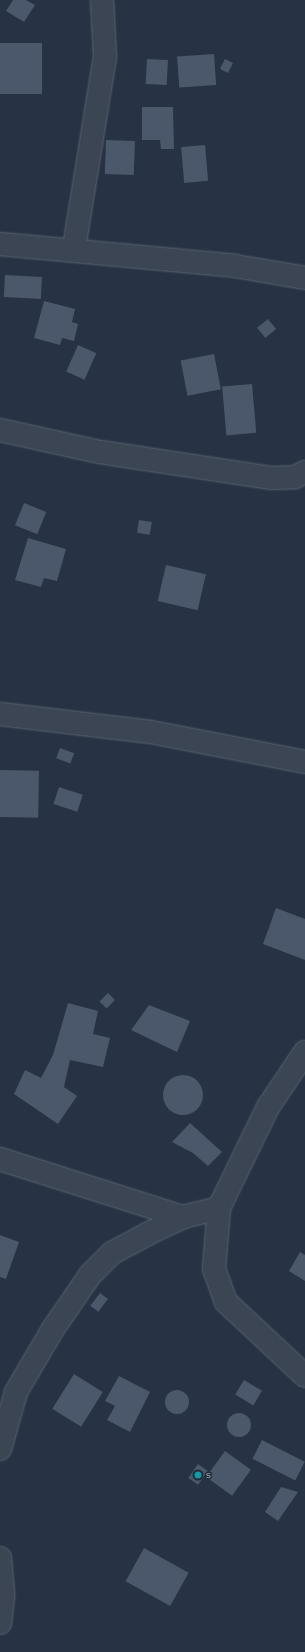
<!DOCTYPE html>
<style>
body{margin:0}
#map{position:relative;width:305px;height:1652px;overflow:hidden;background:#273344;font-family:Montserrat,sans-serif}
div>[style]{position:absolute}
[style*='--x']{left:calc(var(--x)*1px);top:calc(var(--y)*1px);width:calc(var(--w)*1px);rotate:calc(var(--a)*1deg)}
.building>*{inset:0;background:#4b576a;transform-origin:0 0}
.round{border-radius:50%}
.roads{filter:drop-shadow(0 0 1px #5a6371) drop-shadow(0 0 1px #5a6371)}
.minor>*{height:22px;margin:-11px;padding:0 11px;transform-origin:11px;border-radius:11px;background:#3b4554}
.dots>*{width:11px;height:11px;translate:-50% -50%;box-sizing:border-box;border:2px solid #202a39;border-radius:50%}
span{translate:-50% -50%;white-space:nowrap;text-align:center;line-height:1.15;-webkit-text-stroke:3px #202a39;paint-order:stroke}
.poi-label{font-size:10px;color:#b9c0cd}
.left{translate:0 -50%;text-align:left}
</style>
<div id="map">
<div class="building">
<i style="clip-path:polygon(13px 0,26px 0,35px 5px,24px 22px,6px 11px)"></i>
<i style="left:0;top:43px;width:42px;height:51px"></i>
<i style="left:214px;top:54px;width:31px;height:37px;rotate:86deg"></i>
<i style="left:147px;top:59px;width:21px;height:25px;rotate:3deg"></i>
<i style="left:225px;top:59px;width:9px;height:11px;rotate:27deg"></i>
<i style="clip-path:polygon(142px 107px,173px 107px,174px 149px,161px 149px,160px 140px,142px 140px)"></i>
<i style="left:106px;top:140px;width:29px;height:34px;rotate:2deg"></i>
<i style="left:205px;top:145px;width:36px;height:24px;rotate:85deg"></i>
<i style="left:5px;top:275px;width:37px;height:22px;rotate:3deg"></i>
<i style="clip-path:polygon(44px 301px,75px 309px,72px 322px,78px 324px,74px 341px,62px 338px,60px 345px,34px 338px)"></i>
<i style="left:268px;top:319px;width:13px;height:14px;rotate:51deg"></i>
<i style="left:78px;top:345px;width:20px;height:29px;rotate:24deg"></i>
<i style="left:214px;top:354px;width:36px;height:34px;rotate:79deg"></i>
<i style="left:252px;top:384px;width:49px;height:30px;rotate:85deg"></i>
<i style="left:24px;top:503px;width:24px;height:24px;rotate:22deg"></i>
<i style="left:139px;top:520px;width:13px;height:13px;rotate:9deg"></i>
<i style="clip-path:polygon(28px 538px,66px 549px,57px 581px,44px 578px,41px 587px,15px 580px)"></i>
<i style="left:166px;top:565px;width:41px;height:37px;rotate:13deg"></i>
<i style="left:60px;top:748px;width:15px;height:11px;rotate:20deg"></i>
<i style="left:0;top:770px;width:39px;height:47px;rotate:1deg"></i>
<i style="left:59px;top:787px;width:25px;height:18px;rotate:18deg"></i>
<i style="clip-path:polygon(276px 908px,305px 919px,305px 960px,263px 944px)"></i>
<i style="left:108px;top:993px;width:10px;height:12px;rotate:45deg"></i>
<i style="clip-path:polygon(68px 1003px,98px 1011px,93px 1034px,110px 1038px,103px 1067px,70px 1060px,64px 1087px,77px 1096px,58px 1124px,14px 1094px,25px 1070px,41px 1078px,53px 1055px)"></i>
<i style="clip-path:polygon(149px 1005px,190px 1021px,177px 1052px,131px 1030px)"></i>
<i class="round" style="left:163px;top:1075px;width:40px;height:40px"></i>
<i style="clip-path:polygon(190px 1123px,222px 1152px,208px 1166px,193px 1153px,172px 1142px)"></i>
<i style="clip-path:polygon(0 1235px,19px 1242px,6px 1279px,0 1277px)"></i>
<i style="clip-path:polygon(300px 1252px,305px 1255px,305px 1281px,289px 1271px)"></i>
<i style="left:100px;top:1293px;width:10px;height:16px;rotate:37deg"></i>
<i style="left:74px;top:1374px;width:34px;height:41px;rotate:32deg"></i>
<i style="clip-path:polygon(119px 1376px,150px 1392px,130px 1432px,107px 1420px,115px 1406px,105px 1401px)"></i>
<i style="left:244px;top:1380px;width:21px;height:17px;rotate:31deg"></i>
<i class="round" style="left:165px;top:1390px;width:24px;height:24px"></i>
<i class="round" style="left:227px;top:1413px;width:24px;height:24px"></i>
<i style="left:262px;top:1440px;width:48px;height:21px;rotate:27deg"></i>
<i style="left:225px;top:1451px;width:32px;height:32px;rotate:36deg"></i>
<i style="left:198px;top:1464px;width:12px;height:17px;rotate:35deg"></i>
<i style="clip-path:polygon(281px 1487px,298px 1492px,278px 1521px,265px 1512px)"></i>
<i style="left:144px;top:1548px;width:51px;height:38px;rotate:29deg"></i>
</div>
<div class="roads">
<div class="minor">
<i style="--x:0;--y:244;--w:236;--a:5.3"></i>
<i style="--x:235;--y:266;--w:71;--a:9.7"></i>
<i style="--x:74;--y:248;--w:193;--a:-80.8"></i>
<i style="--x:105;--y:57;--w:57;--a:-93"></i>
<i style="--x:0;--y:430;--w:102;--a:12.4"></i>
<i style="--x:100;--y:452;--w:174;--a:8.6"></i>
<i style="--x:272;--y:478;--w:23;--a:-2"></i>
<i style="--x:295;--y:477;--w:11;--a:-27"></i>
<i style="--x:0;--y:714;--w:152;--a:6.8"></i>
<i style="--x:151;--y:732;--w:157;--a:11"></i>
<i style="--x:305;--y:1052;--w:66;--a:123.9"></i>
<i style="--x:268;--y:1107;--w:112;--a:115.9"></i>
<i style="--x:219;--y:1208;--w:61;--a:94.7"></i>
<i style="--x:214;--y:1269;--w:35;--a:70"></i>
<i style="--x:226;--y:1302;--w:108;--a:43.1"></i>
<i style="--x:0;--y:1159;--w:192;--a:17.6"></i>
<i style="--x:0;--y:1449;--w:59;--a:-74.3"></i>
<i style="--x:16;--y:1392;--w:73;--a:-59.6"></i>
<i style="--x:53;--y:1329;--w:65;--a:-55.6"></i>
<i style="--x:90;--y:1275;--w:31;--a:-45"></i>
<i style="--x:112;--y:1253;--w:40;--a:-28"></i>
<i style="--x:147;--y:1234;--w:40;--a:-25"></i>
<i style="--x:183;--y:1217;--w:37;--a:-14"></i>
<i style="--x:0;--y:1558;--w:38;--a:85"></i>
<i style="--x:3;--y:1596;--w:27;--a:96"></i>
</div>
</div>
<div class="dots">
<i style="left:198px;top:1475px;background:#0f9aa8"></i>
</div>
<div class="poi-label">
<span class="left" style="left:206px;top:1475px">s</span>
</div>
</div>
